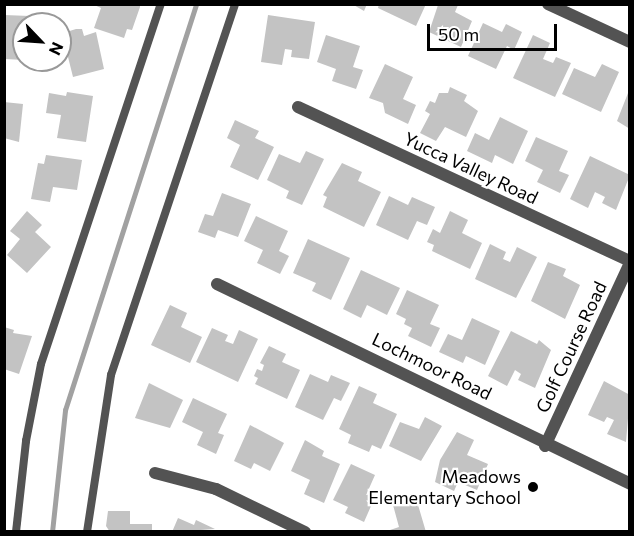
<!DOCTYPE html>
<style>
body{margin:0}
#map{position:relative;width:634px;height:536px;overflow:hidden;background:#fff;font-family:Commissioner,sans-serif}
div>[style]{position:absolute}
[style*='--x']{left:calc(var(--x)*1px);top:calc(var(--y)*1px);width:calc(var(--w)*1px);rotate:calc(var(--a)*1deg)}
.stream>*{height:5px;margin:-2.5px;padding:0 2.5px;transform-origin:2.5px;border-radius:2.5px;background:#a1a1a1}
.building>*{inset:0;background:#c3c3c3}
.lane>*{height:8px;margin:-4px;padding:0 4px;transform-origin:4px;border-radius:4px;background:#535353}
.street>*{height:12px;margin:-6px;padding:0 6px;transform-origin:6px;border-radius:6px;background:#535353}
.dots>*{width:16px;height:16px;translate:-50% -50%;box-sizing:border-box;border:3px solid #fff;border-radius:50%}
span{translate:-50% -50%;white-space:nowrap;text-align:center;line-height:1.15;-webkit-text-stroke:4.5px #fff;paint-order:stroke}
.street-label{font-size:18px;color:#000}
.poi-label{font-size:18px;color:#000}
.right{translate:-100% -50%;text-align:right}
.frame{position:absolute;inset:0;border:6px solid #000;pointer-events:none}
.north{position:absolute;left:12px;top:12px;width:60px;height:60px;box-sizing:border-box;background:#fff;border:2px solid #999;border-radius:50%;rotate:115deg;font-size:16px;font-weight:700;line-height:24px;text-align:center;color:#000}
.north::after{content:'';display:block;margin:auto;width:21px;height:27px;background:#000;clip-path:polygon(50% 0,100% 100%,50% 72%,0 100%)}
.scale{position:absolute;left:427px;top:24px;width:130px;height:27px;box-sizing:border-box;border:3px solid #000;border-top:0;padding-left:8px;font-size:18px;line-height:21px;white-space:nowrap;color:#000;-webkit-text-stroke:4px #fff;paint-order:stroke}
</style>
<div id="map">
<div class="stream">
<i style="--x:52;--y:532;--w:123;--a:-83.9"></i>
<i style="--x:65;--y:410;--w:427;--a:-72.1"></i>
</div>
<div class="building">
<i style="clip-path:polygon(92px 4px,140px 4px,140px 7px,132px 30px,127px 29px,124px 38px,94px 28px,101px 8px)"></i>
<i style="clip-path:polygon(352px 4px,367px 4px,364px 11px)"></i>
<i style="clip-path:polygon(379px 4px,426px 4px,416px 26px,378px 8px)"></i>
<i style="clip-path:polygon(438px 5px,458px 5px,455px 12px,472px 21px,461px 47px,429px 32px)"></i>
<i style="clip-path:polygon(4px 15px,30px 16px,29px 24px,24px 24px,24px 60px,5px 59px)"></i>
<i style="clip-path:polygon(268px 15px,315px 22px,309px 59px,291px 57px,292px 50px,285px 49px,282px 65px,261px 62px)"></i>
<i style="clip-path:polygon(483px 23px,502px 32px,506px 24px,522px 32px,514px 50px,507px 46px,496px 69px,468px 56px)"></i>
<i style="clip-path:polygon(76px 29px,82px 29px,84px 36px,96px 32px,104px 69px,73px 77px,67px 53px,60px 55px,60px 34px)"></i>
<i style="clip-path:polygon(326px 35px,360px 46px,353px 67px,363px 70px,356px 89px,332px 81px,336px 69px,317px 62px)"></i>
<i style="clip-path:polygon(533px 35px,550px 43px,543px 59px,553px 63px,556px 57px,571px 63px,555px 97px,513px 78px)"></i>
<i style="clip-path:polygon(385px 64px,413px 77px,403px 99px,416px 105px,408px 124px,385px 113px,383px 103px,369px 98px)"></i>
<i style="clip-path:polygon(602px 64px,619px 72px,601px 112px,562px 94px,574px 68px,595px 77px)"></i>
<i style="clip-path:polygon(450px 87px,467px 95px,464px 101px,478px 111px,466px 137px,445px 127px,436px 141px,420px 133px,430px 114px,425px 111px,430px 101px,435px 103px,439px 93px,448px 93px)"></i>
<i style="clip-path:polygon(630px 88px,630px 129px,617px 121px)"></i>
<i style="clip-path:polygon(67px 92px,93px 96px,86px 142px,57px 138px,61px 115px,46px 113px,49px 93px,66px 96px)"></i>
<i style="clip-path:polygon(4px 102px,23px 104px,19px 142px,4px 138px)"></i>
<i style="clip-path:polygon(500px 117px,528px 131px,513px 164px,495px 155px,492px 163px,467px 151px,475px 133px,489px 140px)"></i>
<i style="clip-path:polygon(235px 120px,259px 131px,255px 138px,274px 147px,258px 180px,230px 167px,240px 145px,227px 138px)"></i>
<i style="clip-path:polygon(536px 137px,568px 151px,559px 171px,569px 175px,560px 193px,537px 182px,543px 170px,525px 161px)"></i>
<i style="clip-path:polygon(306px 151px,324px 159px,302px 205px,286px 198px,289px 191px,267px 180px,279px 154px,300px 163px)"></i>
<i style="clip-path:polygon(46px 155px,82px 160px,77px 190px,53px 187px,50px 202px,31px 199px,38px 163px,44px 164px)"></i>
<i style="clip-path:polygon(590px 156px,630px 175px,616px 210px,602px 203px,605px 197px,595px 192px,588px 208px,570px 199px)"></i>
<i style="clip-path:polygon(342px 163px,362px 172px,358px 181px,381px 192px,364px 227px,323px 207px,327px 197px,323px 195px)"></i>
<i style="clip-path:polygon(222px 193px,251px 204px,238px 237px,218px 230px,215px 238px,198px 232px,205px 214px,213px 216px)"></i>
<i style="clip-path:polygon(389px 196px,408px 205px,412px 197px,435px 207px,427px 225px,417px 221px,408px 240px,376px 225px)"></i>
<i style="clip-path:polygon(27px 211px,42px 225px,35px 232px,51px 247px,27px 273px,7px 255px,20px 239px,10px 231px)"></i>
<i style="clip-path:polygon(450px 211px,468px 220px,462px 233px,482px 243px,470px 269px,432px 251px,434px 245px,427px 242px,433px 229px,440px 233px)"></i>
<i style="clip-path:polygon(256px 216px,288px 231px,279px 251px,289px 256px,280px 274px,257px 263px,263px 250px,244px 241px)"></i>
<i style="clip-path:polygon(308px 239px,350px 258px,331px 300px,312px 291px,316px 283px,293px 273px)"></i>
<i style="clip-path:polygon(490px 244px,506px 252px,503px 259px,510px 262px,517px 247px,537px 257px,516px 298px,475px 279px)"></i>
<i style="clip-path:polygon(548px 262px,566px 269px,563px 276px,580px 285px,565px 319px,531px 301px)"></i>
<i style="clip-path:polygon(361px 270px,400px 288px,387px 315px,367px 305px,361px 318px,343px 309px)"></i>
<i style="clip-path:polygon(407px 290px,439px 305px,430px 324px,440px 328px,431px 347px,408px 336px,412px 328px,404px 324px,406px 319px,396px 314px)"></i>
<i style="clip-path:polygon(170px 305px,187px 313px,181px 327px,202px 337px,190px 363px,151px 345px)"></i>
<i style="clip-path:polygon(472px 318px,500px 331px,485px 365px,466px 356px,463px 363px,439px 352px,448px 334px,462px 340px)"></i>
<i style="clip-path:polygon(4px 327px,14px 330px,13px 333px,32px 336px,19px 374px,4px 369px)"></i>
<i style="clip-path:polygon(212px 328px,228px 335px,225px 341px,233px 344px,239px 330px,258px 339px,238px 382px,196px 362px)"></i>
<i style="clip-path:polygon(511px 331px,537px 344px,539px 340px,551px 350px,535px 388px,518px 380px,521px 374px,515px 370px,507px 386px,488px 376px)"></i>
<i style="clip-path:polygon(269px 346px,286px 354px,282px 362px,300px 370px,287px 399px,255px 384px,258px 378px,254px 376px,257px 369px,262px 371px,264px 365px,260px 363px)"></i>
<i style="clip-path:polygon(310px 374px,328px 382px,331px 375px,350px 383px,341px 401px,334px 398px,323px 420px,295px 407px)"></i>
<i style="clip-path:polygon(604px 381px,630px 395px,626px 442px,607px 434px,614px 420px,607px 417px,604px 422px,588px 415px)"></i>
<i style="clip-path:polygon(149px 383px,183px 400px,170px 428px,135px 418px)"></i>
<i style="clip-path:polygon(359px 386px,377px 394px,373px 403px,397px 414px,381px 449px,372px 445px,369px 452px,348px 443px,351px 435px,339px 429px)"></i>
<i style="clip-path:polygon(193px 398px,227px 414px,218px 433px,224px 435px,216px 454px,197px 445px,203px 432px,182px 422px)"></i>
<i style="clip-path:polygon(425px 417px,442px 426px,421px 461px,389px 446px,400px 422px,419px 429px)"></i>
<i style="clip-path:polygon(250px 425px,284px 443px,270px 471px,254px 463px,251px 469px,234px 461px)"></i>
<i style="clip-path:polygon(457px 432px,474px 440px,467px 455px,488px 464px,477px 490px,458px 482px,454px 491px,435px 482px,440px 460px)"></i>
<i style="clip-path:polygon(305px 440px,324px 451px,322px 456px,340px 464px,324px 503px,304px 494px,310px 480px,291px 471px)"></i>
<i style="clip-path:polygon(351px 464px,375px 475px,367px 493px,375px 497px,364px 522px,345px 513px,348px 507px,333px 500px)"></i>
<i style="clip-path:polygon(416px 498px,426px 532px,384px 532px,399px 527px,393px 505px)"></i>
<i style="clip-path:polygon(108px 511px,130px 511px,130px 524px,152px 524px,152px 532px,110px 532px,106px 526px)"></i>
<i style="clip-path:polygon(178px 518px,194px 525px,196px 520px,215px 529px,172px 532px)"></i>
</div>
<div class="lane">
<i style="--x:16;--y:532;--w:92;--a:-83.7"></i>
<i style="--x:26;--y:441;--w:78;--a:-79"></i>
<i style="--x:41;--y:364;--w:379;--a:-71.6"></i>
<i style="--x:87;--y:532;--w:159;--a:-81.3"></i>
<i style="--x:111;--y:375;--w:391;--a:-71.5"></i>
</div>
<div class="street">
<i style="--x:548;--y:4;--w:90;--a:24.9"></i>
<i style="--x:298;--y:107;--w:366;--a:24.9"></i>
<i style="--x:217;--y:284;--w:459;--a:25.8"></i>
<i style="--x:545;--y:446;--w:202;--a:-65.1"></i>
<i style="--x:155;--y:473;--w:63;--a:14.7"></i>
<i style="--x:216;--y:489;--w:99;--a:25.8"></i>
</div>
<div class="dots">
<i style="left:533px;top:487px;background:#000"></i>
</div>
<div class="street-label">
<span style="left:471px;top:168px;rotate:25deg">Yucca Valley Road</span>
<span style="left:571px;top:347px;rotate:-65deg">Golf Course Road</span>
<span style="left:432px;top:366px;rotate:26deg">Lochmoor Road</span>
</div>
<div class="poi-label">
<span class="right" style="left:521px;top:487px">Meadows<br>Elementary School</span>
</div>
<div class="frame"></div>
<div class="north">N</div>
<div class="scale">50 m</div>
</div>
